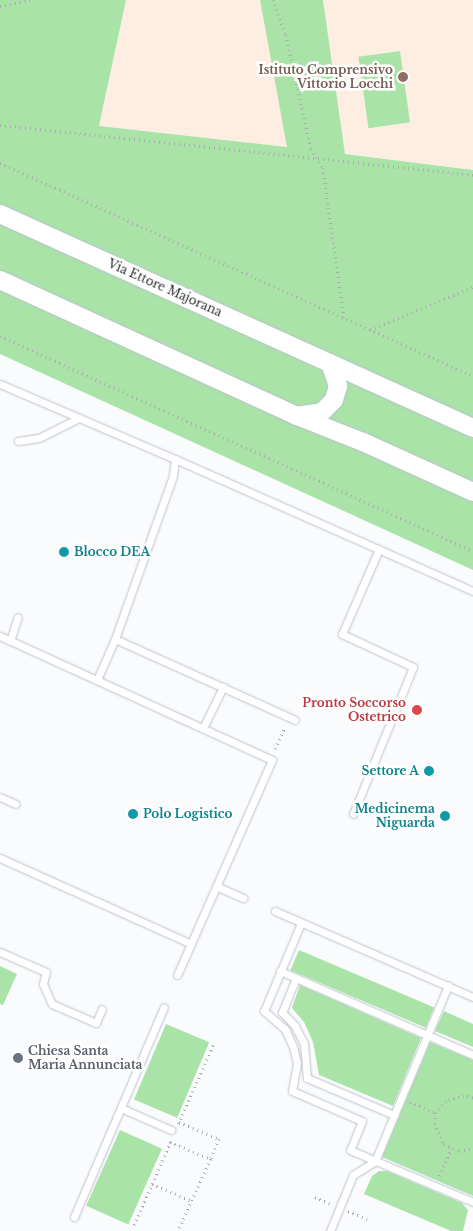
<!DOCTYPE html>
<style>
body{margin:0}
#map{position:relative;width:473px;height:1231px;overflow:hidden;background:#fafbfd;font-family:"Libre Baskerville",serif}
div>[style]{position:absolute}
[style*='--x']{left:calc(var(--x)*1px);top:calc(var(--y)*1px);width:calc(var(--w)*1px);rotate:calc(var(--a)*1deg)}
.education>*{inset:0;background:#feeee2}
.green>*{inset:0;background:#a9e3a8;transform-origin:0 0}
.path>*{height:2.5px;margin-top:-1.25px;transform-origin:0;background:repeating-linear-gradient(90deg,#aaacaf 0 1px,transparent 0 5px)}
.roads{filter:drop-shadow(0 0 1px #bcc2cd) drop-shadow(0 0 1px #bcc2cd)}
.service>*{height:7px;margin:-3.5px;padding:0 3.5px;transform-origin:3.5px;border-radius:3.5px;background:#fff}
.tertiary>*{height:18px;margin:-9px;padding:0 9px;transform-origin:9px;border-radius:9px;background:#fff}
.dots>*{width:14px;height:14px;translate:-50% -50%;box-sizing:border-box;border:2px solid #fff;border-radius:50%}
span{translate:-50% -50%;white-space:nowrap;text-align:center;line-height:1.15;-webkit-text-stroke:5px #fff;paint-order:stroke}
.education-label{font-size:12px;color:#785e54;font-weight:700}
.right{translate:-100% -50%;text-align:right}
.street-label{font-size:12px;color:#2d3034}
.culture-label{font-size:12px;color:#0d838f;font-weight:700}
.left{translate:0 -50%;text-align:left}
.health-label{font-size:12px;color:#be3a42;font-weight:700}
.worship-label{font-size:12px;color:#5b616d;font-weight:700}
</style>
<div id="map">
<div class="education">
<i style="clip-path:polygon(126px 0,260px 0,288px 147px,99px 126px)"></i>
<i style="clip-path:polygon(323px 0,473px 0,473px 170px,345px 154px)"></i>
</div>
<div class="green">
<i style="clip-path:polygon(0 0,126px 0,99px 126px,287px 147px,260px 0,323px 0,345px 154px,473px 170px,473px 570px,0 354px)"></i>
<i style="left:400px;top:51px;width:72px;height:42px;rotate:82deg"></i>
<i style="left:299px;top:950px;width:147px;height:22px;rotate:23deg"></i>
<i style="clip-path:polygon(0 966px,17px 974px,3px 1005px,0 1004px)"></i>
<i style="clip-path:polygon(300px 985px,421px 1038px,393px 1106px,319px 1075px,313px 1042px,304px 1022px,292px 1008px)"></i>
<i style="clip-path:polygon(444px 1011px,473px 1024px,473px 1047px,435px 1031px)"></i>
<i style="left:166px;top:1024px;width:47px;height:82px;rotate:23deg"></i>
<i style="clip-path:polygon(430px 1042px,473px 1060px,473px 1196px,382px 1157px)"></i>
<i style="left:120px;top:1130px;width:46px;height:83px;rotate:24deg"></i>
<i style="clip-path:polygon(379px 1171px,387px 1171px,462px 1203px,468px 1210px,463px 1231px,451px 1231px,364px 1194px,372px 1176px)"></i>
</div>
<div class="path">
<i style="--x:273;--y:0;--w:37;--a:70"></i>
<i style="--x:286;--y:35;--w:117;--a:77.6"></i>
<i style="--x:311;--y:149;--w:22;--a:58"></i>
<i style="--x:323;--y:168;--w:151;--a:82"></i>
<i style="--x:0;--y:6;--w:32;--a:-11"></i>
<i style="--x:0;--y:125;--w:476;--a:6"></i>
<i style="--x:0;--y:163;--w:519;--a:24.24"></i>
<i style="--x:370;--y:330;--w:112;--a:-22.7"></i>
<i style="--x:0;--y:336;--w:520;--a:24.44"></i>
<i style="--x:275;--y:749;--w:24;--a:-66"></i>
<i style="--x:473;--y:1098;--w:9;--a:-167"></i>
<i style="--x:464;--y:1096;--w:19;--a:164"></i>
<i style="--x:446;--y:1101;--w:16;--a:130"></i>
<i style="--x:436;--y:1113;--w:10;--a:96"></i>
<i style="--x:435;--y:1123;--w:23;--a:67"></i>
<i style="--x:444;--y:1144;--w:17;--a:25"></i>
<i style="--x:459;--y:1151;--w:14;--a:-12"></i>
<i style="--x:410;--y:1102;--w:28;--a:23"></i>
<i style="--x:179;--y:1122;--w:43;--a:23"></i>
<i style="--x:219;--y:1139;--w:22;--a:112"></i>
<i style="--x:178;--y:1124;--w:89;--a:-66"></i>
<i style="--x:170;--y:1142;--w:44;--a:22.5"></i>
<i style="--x:211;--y:1159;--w:79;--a:114.6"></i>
<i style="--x:439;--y:1176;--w:30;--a:-66"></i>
<i style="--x:152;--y:1184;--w:43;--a:23"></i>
<i style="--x:315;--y:1197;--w:17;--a:24"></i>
<i style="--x:348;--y:1211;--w:21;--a:23"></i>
<i style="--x:134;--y:1225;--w:92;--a:-66.2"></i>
</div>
<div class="roads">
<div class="service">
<i style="--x:0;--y:384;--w:190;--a:23.2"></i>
<i style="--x:175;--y:459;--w:17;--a:97"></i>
<i style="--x:173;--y:476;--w:173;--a:109.6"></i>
<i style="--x:115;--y:639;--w:45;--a:113.7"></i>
<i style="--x:18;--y:441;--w:21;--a:-8"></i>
<i style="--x:39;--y:438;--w:45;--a:-26.6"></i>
<i style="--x:175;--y:459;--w:326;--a:23.9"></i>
<i style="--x:379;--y:549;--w:93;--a:113.5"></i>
<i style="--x:342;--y:634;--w:78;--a:24.9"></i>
<i style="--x:413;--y:667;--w:32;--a:112"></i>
<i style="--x:0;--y:636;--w:299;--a:24.5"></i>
<i style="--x:272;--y:760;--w:235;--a:113.8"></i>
<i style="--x:115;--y:639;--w:197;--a:24.2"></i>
<i style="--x:10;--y:641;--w:25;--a:-72"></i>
<i style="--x:203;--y:728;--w:46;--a:-64"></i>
<i style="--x:0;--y:797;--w:17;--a:24"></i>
<i style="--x:353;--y:814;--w:117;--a:-67.8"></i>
<i style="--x:0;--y:858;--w:209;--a:24.2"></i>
<i style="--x:216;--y:886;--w:30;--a:24"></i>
<i style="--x:275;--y:911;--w:216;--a:23.5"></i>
<i style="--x:301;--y:923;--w:95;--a:112.8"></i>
<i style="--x:264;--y:1011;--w:28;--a:41"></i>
<i style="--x:285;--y:1029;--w:20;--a:66"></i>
<i style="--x:293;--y:1047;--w:16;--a:76"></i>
<i style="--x:297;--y:1063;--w:28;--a:100"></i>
<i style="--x:292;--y:1091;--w:76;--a:23.2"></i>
<i style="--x:362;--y:1121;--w:31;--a:112"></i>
<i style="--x:350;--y:1150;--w:134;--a:22.9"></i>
<i style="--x:0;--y:952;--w:50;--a:23.5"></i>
<i style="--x:46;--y:972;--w:12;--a:104"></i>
<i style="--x:43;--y:984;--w:22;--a:66"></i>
<i style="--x:52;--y:1004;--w:48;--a:23.4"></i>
<i style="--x:96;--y:1023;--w:15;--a:-67"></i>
<i style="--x:280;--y:971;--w:210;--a:23.5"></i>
<i style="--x:296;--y:978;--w:37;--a:112"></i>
<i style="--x:282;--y:1012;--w:19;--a:47"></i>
<i style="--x:295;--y:1026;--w:20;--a:63"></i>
<i style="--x:304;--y:1044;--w:34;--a:85"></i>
<i style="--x:307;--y:1078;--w:95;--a:23"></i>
<i style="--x:121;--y:1108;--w:55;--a:23.7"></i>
<i style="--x:74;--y:1217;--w:228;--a:-66.8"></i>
<i style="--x:330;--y:1231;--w:61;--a:-67.7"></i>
<i style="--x:353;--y:1175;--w:26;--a:-32"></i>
<i style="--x:375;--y:1161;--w:190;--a:-67.4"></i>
</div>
<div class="tertiary">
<i style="--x:0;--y:214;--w:519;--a:24.34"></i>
<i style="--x:0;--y:280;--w:327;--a:24.6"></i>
<i style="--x:297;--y:416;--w:71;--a:21.5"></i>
<i style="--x:363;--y:442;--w:121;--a:24.4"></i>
<i style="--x:297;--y:416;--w:25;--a:-9"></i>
<i style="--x:322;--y:412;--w:17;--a:-45"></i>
<i style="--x:334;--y:400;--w:15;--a:-74"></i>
<i style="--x:338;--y:386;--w:24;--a:-109"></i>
</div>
</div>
<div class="dots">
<i style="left:403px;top:77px;background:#8d6e63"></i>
<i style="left:64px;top:552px;background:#0f9aa8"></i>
<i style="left:417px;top:710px;background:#e0444e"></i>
<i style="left:429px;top:771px;background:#0f9aa8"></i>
<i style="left:133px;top:814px;background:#0f9aa8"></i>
<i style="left:445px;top:816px;background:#0f9aa8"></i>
<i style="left:18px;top:1058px;background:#6b7280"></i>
</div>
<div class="education-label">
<span class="right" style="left:393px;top:77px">Istituto Comprensivo<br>Vittorio Locchi</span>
</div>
<div class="street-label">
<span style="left:165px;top:288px;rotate:24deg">Via Ettore Majorana</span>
</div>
<div class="culture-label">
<span class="left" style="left:74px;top:552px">Blocco DEA</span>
<span class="right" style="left:419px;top:771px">Settore A</span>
<span class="right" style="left:435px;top:816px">Medicinema<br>Niguarda</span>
<span class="left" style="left:143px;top:814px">Polo Logistico</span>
</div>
<div class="health-label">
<span class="right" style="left:406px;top:710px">Pronto Soccorso<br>Ostetrico</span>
</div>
<div class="worship-label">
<span class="left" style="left:28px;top:1058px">Chiesa Santa<br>Maria Annunciata</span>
</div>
</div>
